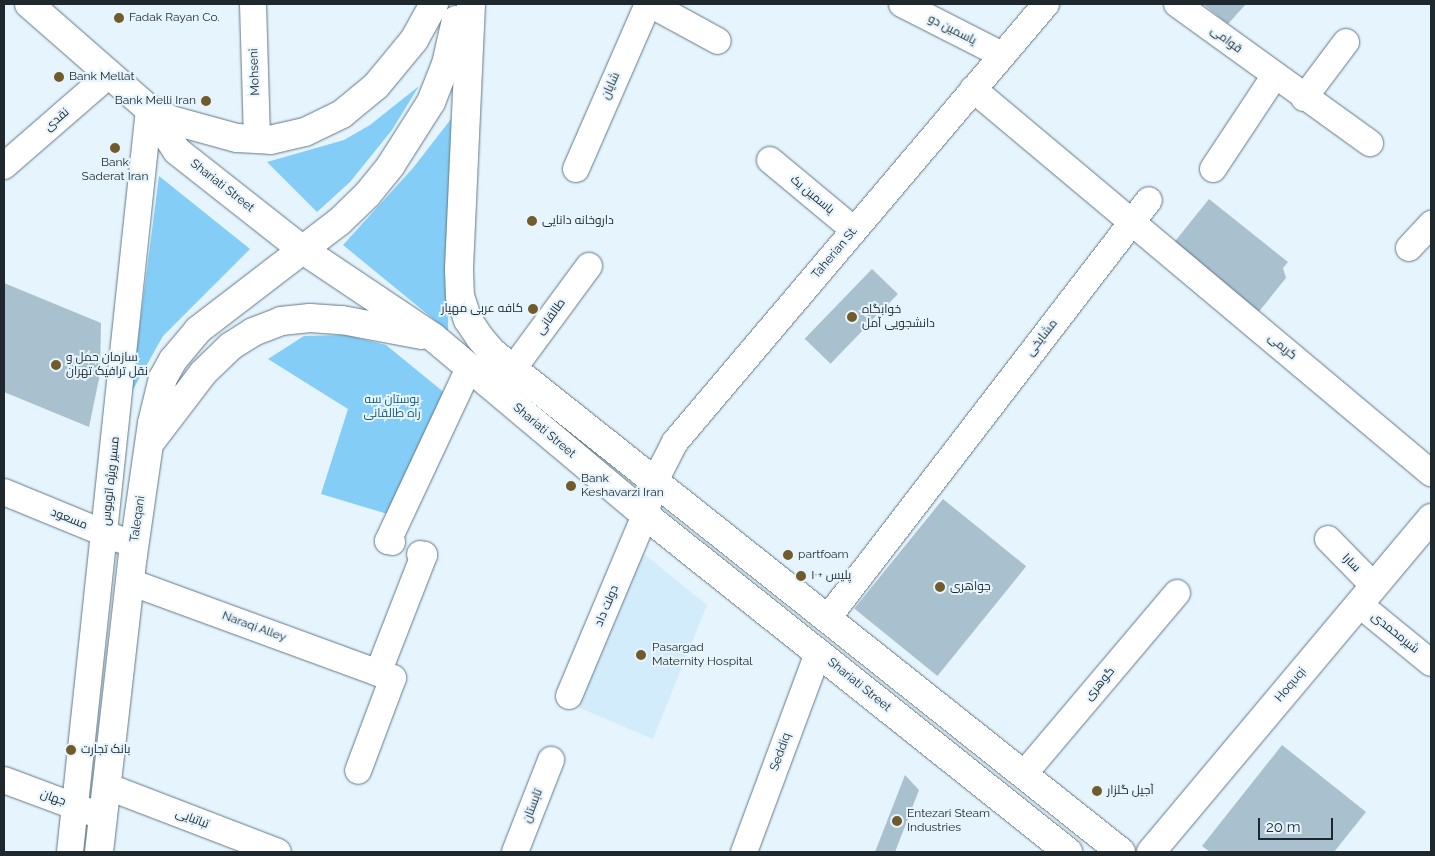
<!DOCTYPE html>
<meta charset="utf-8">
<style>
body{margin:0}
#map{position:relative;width:1435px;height:856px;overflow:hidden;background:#e5f4fd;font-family:Raleway,Cairo,sans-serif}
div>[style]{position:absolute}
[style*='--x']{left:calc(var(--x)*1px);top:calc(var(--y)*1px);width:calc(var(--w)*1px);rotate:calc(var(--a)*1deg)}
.built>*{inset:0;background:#d3ecfc}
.green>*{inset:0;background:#84cdf6}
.building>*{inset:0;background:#a9c1cf;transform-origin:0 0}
.roads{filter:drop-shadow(0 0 1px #627885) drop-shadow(0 0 1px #627885)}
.minor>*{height:26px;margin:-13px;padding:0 13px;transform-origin:13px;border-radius:13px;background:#fff}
.major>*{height:28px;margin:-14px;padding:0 14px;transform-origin:14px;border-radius:14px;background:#fff}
.dots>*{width:14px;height:14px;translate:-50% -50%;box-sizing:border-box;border:2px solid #e5f4fd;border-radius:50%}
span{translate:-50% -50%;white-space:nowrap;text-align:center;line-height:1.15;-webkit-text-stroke:4px #e5f4fd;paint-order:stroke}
.poi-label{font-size:12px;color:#1f282d}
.left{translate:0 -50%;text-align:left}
.right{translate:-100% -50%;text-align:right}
.street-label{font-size:12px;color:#1f282d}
.park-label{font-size:12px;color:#105a7b}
.frame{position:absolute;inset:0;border:5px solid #1f282d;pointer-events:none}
.scale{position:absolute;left:1258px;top:818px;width:75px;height:22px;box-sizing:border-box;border:2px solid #1f282d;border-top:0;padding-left:6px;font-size:15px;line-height:18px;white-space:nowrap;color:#1f282d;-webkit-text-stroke:4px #e5f4fd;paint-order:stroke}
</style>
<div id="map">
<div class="built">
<i style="clip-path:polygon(639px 550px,707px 605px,653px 739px,575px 706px)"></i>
</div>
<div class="green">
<i style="clip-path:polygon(419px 86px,392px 130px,350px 182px,317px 212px,267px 162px,344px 140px,370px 125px)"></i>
<i style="clip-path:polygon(451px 119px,448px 331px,343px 245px,413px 168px)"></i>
<i style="clip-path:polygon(159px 176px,250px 249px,163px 336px,131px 393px)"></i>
<i style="clip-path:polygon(346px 335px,386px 345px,446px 394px,391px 515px,321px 494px,348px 409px,268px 359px,304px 336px)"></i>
</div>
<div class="building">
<i style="clip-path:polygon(1203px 4px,1246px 4px,1228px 24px)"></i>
<i style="clip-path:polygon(1209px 199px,1288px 262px,1283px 268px,1286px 278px,1257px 314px,1172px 245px)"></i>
<i style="left:872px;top:269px;width:36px;height:97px;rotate:44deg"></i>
<i style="clip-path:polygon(4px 283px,101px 323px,100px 374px,89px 427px,4px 392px)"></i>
<i style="left:943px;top:499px;width:107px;height:141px;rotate:39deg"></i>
<i style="clip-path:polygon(1282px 745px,1366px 812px,1334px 852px,1210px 852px,1202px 846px)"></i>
<i style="clip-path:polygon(905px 775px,919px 790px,895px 852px,875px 852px)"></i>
</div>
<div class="roads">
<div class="minor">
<i style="--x:253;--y:4;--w:136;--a:88.3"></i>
<i style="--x:650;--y:4;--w:77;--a:28.6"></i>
<i style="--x:902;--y:4;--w:112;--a:27"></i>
<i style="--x:1177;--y:4;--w:238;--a:35.8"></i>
<i style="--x:973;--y:89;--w:598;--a:39.98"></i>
<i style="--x:1304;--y:98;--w:70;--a:-53.1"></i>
<i style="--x:770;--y:160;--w:109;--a:39.8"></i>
<i style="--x:4;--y:166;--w:140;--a:-41"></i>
<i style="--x:576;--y:169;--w:180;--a:-66.4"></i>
<i style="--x:1213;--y:169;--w:110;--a:-56.5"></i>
<i style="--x:1409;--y:248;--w:33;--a:-47"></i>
<i style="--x:513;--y:369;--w:128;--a:-53.6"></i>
<i style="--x:4;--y:492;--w:126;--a:22.3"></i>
<i style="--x:1328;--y:539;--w:66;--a:45.6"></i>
<i style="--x:392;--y:542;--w:4;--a:-166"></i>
<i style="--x:388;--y:541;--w:191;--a:-64.9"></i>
<i style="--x:130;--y:582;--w:280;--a:20.1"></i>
<i style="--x:393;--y:678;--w:99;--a:110.6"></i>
<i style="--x:1359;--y:604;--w:93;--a:39.3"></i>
<i style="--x:827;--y:619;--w:528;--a:-52.46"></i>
<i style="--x:378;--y:673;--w:127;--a:-68.7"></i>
<i style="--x:424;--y:555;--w:4;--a:-166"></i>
<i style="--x:569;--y:696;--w:196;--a:-67.2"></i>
<i style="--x:645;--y:515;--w:35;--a:-74"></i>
<i style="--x:655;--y:481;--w:44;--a:-62.9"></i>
<i style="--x:675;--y:442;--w:574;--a:-49.73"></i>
<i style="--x:1024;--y:774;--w:237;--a:-49.8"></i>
<i style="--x:4;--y:780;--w:92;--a:20.4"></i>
<i style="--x:106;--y:786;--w:184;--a:21"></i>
<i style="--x:70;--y:852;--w:747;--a:-83.93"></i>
<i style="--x:515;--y:852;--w:99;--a:-68.6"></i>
<i style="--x:744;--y:852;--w:212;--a:-69.6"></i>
</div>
<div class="major">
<i style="--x:29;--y:4;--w:159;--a:41.2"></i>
<i style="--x:149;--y:109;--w:50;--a:56.3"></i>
<i style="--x:177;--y:151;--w:160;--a:38.2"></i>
<i style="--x:303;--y:250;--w:156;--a:33.8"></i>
<i style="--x:433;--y:337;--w:277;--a:40"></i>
<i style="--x:645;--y:515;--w:541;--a:38.54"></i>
<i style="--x:471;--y:4;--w:266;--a:92.6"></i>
<i style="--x:459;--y:270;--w:26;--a:88"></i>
<i style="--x:460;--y:296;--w:25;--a:72"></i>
<i style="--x:468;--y:320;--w:22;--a:56"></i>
<i style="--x:480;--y:338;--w:20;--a:49"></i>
<i style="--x:493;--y:353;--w:802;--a:38.47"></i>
<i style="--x:149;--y:109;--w:25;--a:27"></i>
<i style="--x:171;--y:120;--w:68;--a:15.3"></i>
<i style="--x:237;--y:138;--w:33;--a:3"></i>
<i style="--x:270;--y:140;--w:36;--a:-13"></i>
<i style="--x:305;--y:132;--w:41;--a:-25.9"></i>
<i style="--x:342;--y:114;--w:44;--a:-39.5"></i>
<i style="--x:376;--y:86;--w:60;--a:-50.4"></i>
<i style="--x:414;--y:40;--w:41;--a:-60.9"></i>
<i style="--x:152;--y:440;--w:84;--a:-52.7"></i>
<i style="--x:203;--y:373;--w:39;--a:-44"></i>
<i style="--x:231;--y:346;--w:26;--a:-32"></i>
<i style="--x:253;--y:332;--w:30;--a:-21"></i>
<i style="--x:281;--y:321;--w:29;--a:-6"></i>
<i style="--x:310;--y:318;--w:32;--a:4"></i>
<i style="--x:342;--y:320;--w:81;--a:10.6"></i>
<i style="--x:99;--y:852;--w:299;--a:-83.5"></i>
<i style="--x:133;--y:555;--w:133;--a:-81.8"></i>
<i style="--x:152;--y:423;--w:46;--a:-76.3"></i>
<i style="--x:163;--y:378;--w:21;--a:-61"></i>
<i style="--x:173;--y:360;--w:39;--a:-50"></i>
<i style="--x:198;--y:330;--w:178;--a:-37.5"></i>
<i style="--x:339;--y:222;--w:39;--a:-44"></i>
<i style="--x:367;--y:195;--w:38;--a:-51"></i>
<i style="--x:391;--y:165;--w:75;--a:-57.6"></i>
<i style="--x:431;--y:102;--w:41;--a:-68.5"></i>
<i style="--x:446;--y:64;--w:45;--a:-77.2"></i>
<i style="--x:1151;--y:852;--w:436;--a:-50"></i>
</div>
</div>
<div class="dots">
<i style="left:119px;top:18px;background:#725b2b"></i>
<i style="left:59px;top:77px;background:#725b2b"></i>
<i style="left:206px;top:101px;background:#725b2b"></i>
<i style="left:115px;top:148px;background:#725b2b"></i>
<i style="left:532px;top:221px;background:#725b2b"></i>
<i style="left:533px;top:309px;background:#725b2b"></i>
<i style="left:852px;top:317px;background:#725b2b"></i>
<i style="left:56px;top:365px;background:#725b2b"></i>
<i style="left:571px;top:486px;background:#725b2b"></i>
<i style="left:788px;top:555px;background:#725b2b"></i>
<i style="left:801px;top:576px;background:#725b2b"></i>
<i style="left:940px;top:587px;background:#725b2b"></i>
<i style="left:641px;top:655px;background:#725b2b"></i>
<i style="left:71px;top:750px;background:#725b2b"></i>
<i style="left:1097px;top:791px;background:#725b2b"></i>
<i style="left:897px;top:821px;background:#725b2b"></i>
</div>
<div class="poi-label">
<span class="left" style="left:129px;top:18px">Fadak Rayan Co.</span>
<span class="left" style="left:69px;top:77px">Bank Mellat</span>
<span class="right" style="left:196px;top:101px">Bank Melli Iran</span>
<span style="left:115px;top:170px">Bank<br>Saderat Iran</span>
<span class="left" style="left:542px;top:221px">داروخانه دانایی</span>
<span class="right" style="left:523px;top:309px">کافه عربی مهیار</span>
<span class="left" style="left:862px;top:317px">خوابگاه<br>دانشجویی آمل</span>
<span class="left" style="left:66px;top:365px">سازمان حمل و<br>نقل ترافیک تهران</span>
<span class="left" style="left:581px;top:486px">Bank<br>Keshavarzi Iran</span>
<span class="left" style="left:798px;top:555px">partfoam</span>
<span class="left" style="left:811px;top:576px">پلیس +۱۰</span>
<span class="left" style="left:950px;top:587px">جواهری</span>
<span class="left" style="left:652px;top:655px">Pasargad<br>Maternity Hospital</span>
<span class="left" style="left:81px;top:750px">بانک تجارت</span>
<span class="left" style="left:1107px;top:791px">آجیل گلزار</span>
<span class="left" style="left:907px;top:821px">Entezari Steam<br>Industries</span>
</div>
<div class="street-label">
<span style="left:952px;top:30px;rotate:27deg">یاسمین دو</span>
<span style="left:1226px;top:40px;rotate:37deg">قوامی</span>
<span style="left:255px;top:72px;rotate:-92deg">Mohseni</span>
<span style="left:611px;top:86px;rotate:-66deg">شایان</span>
<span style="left:57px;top:120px;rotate:-41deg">نقدی</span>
<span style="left:222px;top:186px;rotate:38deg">Shariati Street</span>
<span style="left:812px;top:195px;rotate:40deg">یاسمین یک</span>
<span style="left:835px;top:253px;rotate:-50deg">Taherian St.</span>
<span style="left:551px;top:317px;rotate:-54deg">طالقانی</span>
<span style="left:1042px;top:338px;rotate:-52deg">مشایخی</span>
<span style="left:1282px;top:347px;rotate:40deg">کریمی</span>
<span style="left:544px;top:431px;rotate:40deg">Shariati Street</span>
<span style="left:111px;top:481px;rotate:-84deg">مسیر ویژه اتوبوس</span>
<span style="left:69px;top:519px;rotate:22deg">مسعود</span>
<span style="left:138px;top:519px;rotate:-82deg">Taleqani</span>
<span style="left:1351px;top:563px;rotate:45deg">سارا</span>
<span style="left:607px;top:606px;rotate:-67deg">دولت داد</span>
<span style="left:254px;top:627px;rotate:20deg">Naraqi Alley</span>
<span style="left:1395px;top:633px;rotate:39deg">شیرمحمدی</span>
<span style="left:1100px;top:684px;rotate:-50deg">گوهری</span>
<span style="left:859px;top:685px;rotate:39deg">Shariati Street</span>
<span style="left:1291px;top:685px;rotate:-50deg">Hoquqi</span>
<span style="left:781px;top:752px;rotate:-70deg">Seddiq</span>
<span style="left:53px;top:798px;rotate:20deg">جهان</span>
<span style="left:533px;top:806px;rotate:-69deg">تابستان</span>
<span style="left:192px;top:819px;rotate:21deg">تباتبایی</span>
</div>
<div class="park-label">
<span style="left:392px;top:407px">بوستان سه<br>راه طالقانی</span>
</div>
<div class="frame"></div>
<div class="scale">20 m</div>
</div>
